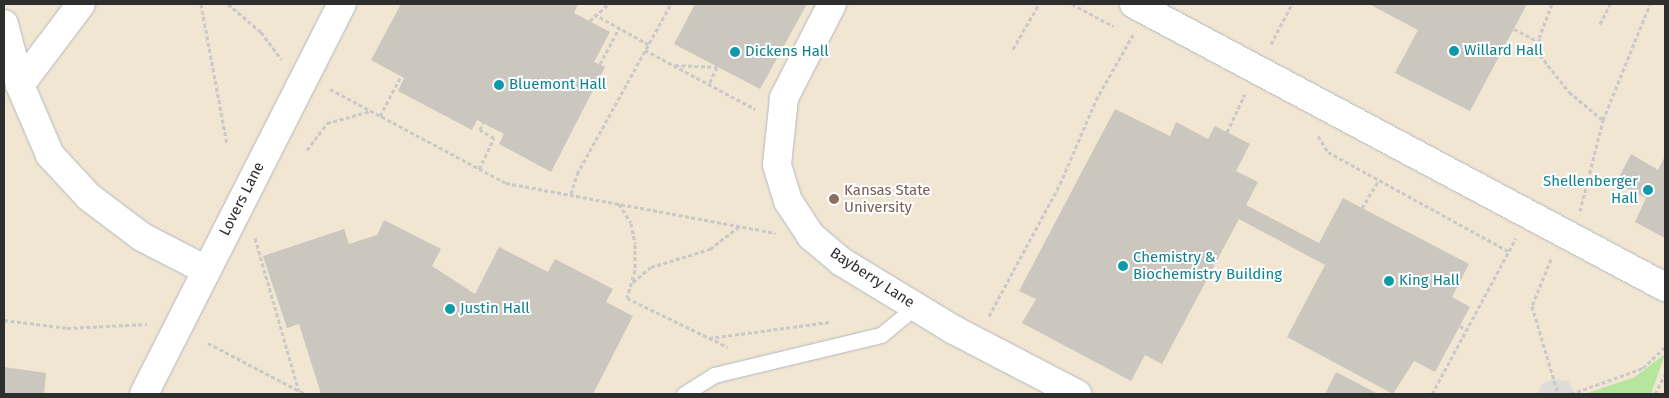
<!DOCTYPE html>
<style>
body{margin:0}
#map{position:relative;width:1669px;height:398px;overflow:hidden;background:#efe9e1;font-family:"Fira Sans",sans-serif}
div>[style]{position:absolute}
[style*='--x']{left:calc(var(--x)*1px);top:calc(var(--y)*1px);width:calc(var(--w)*1px);rotate:calc(var(--a)*1deg)}
.education>*{inset:0;background:#f0e6d1;transform-origin:0 0}
.green>*{inset:0;background:#b6e59e}
.plaza>*{inset:0;background:#dfdcd8}
.building>*{inset:0;background:#cbc7bf}
.path>*{height:3px;margin-top:-1.5px;transform-origin:0;background:repeating-linear-gradient(90deg,#c9c9c9 0 4px,transparent 0 6.5px)}
.roads{filter:drop-shadow(0 0 1px #b4b7c1) drop-shadow(0 0 1px #b4b7c1)}
.lane>*{height:15px;margin:-7.5px;padding:0 7.5px;transform-origin:7.5px;border-radius:7.5px;background:#fff}
.street>*{height:28px;margin:-14px;padding:0 14px;transform-origin:14px;border-radius:14px;background:#fff}
.dots>*{width:14px;height:14px;translate:-50% -50%;box-sizing:border-box;border:2px solid #fff;border-radius:50%}
span{translate:-50% -50%;white-space:nowrap;text-align:center;line-height:1.15;-webkit-text-stroke:4px #fff;paint-order:stroke}
.culture-label{font-size:15px;color:#0d838f}
.left{translate:0 -50%;text-align:left}
.right{translate:-100% -50%;text-align:right}
.education-label{font-size:15px;color:#785e54}
.street-label{font-size:15px;color:#2e2e2e}
.frame{position:absolute;inset:0;border:5px solid #2e2e2e;pointer-events:none}
</style>
<div id="map">
<div class="education">
<i style="left:4px;top:4px;width:1661px;height:390px"></i>
</div>
<div class="green">
<i style="clip-path:polygon(1665px 354px,1651px 394px,1585px 394px,1635px 377px)"></i>
</div>
<div class="plaza">
<i style="clip-path:polygon(1553px 379px,1568px 381px,1576px 394px,1537px 394px,1542px 384px)"></i>
</div>
<div class="building">
<i style="clip-path:polygon(401px 4px,578px 4px,574px 13px,610px 32px,594px 62px,605px 67px,551px 172px,499px 144px,504px 134px,477px 120px,472px 130px,398px 91px,404px 78px,371px 60px)"></i>
<i style="clip-path:polygon(695px 4px,807px 4px,760px 89px,674px 44px)"></i>
<i style="clip-path:polygon(1369px 4px,1527px 4px,1470px 111px,1395px 73px,1418px 30px)"></i>
<i style="clip-path:polygon(1115px 109px,1170px 136px,1176px 122px,1208px 139px,1215px 126px,1250px 144px,1236px 171px,1258px 182px,1246px 205px,1319px 243px,1343px 198px,1469px 264px,1452px 297px,1470px 307px,1435px 372px,1414px 361px,1393px 394px,1287px 337px,1325px 265px,1239px 219px,1162px 364px,1145px 355px,1131px 381px,1022px 323px,1036px 299px,1019px 291px)"></i>
<i style="clip-path:polygon(1631px 154px,1658px 170px,1665px 156px,1665px 238px,1635px 222px,1646px 198px,1616px 183px)"></i>
<i style="clip-path:polygon(384px 220px,441px 249px,432px 266px,475px 294px,499px 247px,548px 272px,555px 259px,613px 289px,606px 302px,633px 316px,593px 394px,321px 394px,299px 324px,287px 328px,263px 256px,344px 229px,349px 244px,377px 235px)"></i>
<i style="clip-path:polygon(4px 367px,46px 373px,44px 394px,4px 394px)"></i>
<i style="clip-path:polygon(1336px 372px,1378px 394px,1325px 394px)"></i>
</div>
<div class="path">
<i style="--x:201;--y:4;--w:142;--a:79.5"></i>
<i style="--x:228;--y:4;--w:43;--a:40.3"></i>
<i style="--x:261;--y:32;--w:34;--a:53"></i>
<i style="--x:1072;--y:4;--w:47;--a:28.2"></i>
<i style="--x:1552;--y:4;--w:36;--a:111"></i>
<i style="--x:1539;--y:38;--w:17;--a:87"></i>
<i style="--x:1540;--y:55;--w:47;--a:51.9"></i>
<i style="--x:1569;--y:92;--w:44;--a:39.5"></i>
<i style="--x:594;--y:14;--w:62;--a:29.1"></i>
<i style="--x:590;--y:21;--w:25;--a:-43"></i>
<i style="--x:1600;--y:24;--w:22;--a:-63"></i>
<i style="--x:1514;--y:29;--w:28;--a:27"></i>
<i style="--x:1271;--y:44;--w:45;--a:-62.3"></i>
<i style="--x:1013;--y:49;--w:52;--a:-60"></i>
<i style="--x:645;--y:50;--w:125;--a:28.2"></i>
<i style="--x:600;--y:64;--w:41;--a:-62.2"></i>
<i style="--x:675;--y:65;--w:42;--a:2.7"></i>
<i style="--x:717;--y:67;--w:19;--a:115"></i>
<i style="--x:330;--y:89;--w:200;--a:28.1"></i>
<i style="--x:506;--y:183;--w:274;--a:10.5"></i>
<i style="--x:380;--y:116;--w:45;--a:-62.3"></i>
<i style="--x:1227;--y:132;--w:42;--a:-64.7"></i>
<i style="--x:1318;--y:136;--w:19;--a:58"></i>
<i style="--x:1328;--y:152;--w:205;--a:28.8"></i>
<i style="--x:307;--y:150;--w:34;--a:-53"></i>
<i style="--x:327;--y:123;--w:46;--a:-15.3"></i>
<i style="--x:479;--y:169;--w:34;--a:-64"></i>
<i style="--x:494;--y:138;--w:16;--a:-150"></i>
<i style="--x:480;--y:130;--w:8;--a:-67"></i>
<i style="--x:571;--y:194;--w:21;--a:-73"></i>
<i style="--x:577;--y:174;--w:194;--a:-61.1"></i>
<i style="--x:619;--y:204;--w:22;--a:58"></i>
<i style="--x:631;--y:223;--w:21;--a:79"></i>
<i style="--x:635;--y:244;--w:26;--a:90"></i>
<i style="--x:635;--y:270;--w:29;--a:106"></i>
<i style="--x:627;--y:298;--w:112;--a:25.9"></i>
<i style="--x:1362;--y:208;--w:33;--a:-59"></i>
<i style="--x:1580;--y:211;--w:94;--a:-75.8"></i>
<i style="--x:1603;--y:120;--w:125;--a:-67.9"></i>
<i style="--x:255;--y:238;--w:159;--a:74"></i>
<i style="--x:1551;--y:259;--w:51;--a:112"></i>
<i style="--x:1532;--y:306;--w:92;--a:73.5"></i>
<i style="--x:633;--y:282;--w:23;--a:-40"></i>
<i style="--x:651;--y:267;--w:62;--a:-17"></i>
<i style="--x:710;--y:249;--w:37;--a:-38"></i>
<i style="--x:989;--y:316;--w:150;--a:-61.7"></i>
<i style="--x:1060;--y:184;--w:91;--a:-66.8"></i>
<i style="--x:1096;--y:100;--w:75;--a:-60.4"></i>
<i style="--x:4;--y:320;--w:64;--a:7.2"></i>
<i style="--x:67;--y:328;--w:80;--a:-2.9"></i>
<i style="--x:1460;--y:326;--w:7;--a:34"></i>
<i style="--x:709;--y:338;--w:121;--a:-7.6"></i>
<i style="--x:208;--y:343;--w:110;--a:27.7"></i>
<i style="--x:1432;--y:394;--w:177;--a:-61.7"></i>
<i style="--x:1571;--y:394;--w:77;--a:-19.9"></i>
<i style="--x:1643;--y:368;--w:30;--a:-44"></i>
<i style="--x:1655;--y:394;--w:22;--a:-63"></i>
</div>
<div class="roads">
<div class="lane">
<i style="--x:684;--y:394;--w:36;--a:-32"></i>
<i style="--x:714;--y:375;--w:172;--a:-13.5"></i>
<i style="--x:881;--y:335;--w:44;--a:-39.5"></i>
</div>
<div class="street">
<i style="--x:832;--y:4;--w:106;--a:117.1"></i>
<i style="--x:784;--y:98;--w:67;--a:96"></i>
<i style="--x:777;--y:165;--w:38;--a:73"></i>
<i style="--x:788;--y:201;--w:42;--a:56.7"></i>
<i style="--x:811;--y:236;--w:40;--a:40"></i>
<i style="--x:842;--y:262;--w:131;--a:31.3"></i>
<i style="--x:954;--y:330;--w:139;--a:27.5"></i>
<i style="--x:1134;--y:4;--w:602;--a:28.06"></i>
<i style="--x:4;--y:24;--w:63;--a:75.3"></i>
<i style="--x:20;--y:85;--w:76;--a:66.8"></i>
<i style="--x:50;--y:155;--w:57;--a:47.1"></i>
<i style="--x:89;--y:197;--w:66;--a:37"></i>
<i style="--x:142;--y:237;--w:72;--a:27.3"></i>
<i style="--x:20;--y:85;--w:101;--a:-53"></i>
<i style="--x:144;--y:394;--w:437;--a:-63.1"></i>
</div>
</div>
<div class="dots">
<i style="left:1454px;top:51px;background:#0f9aa8"></i>
<i style="left:735px;top:52px;background:#0f9aa8"></i>
<i style="left:499px;top:85px;background:#0f9aa8"></i>
<i style="left:1648px;top:190px;background:#0f9aa8"></i>
<i style="left:834px;top:199px;background:#8d6e63"></i>
<i style="left:1123px;top:266px;background:#0f9aa8"></i>
<i style="left:1389px;top:281px;background:#0f9aa8"></i>
<i style="left:450px;top:309px;background:#0f9aa8"></i>
</div>
<div class="culture-label">
<span class="left" style="left:1464px;top:51px">Willard Hall</span>
<span class="left" style="left:745px;top:52px">Dickens Hall</span>
<span class="left" style="left:509px;top:85px">Bluemont Hall</span>
<span class="right" style="left:1638px;top:190px">Shellenberger<br>Hall</span>
<span class="left" style="left:1133px;top:266px">Chemistry &amp;<br>Biochemistry Building</span>
<span class="left" style="left:1399px;top:281px">King Hall</span>
<span class="left" style="left:460px;top:309px">Justin Hall</span>
</div>
<div class="education-label">
<span class="left" style="left:844px;top:199px">Kansas State<br>University</span>
</div>
<div class="street-label">
<span style="left:242px;top:199px;rotate:-63deg">Lovers Lane</span>
<span style="left:872px;top:278px;rotate:33deg">Bayberry Lane</span>
</div>
<div class="frame"></div>
</div>
